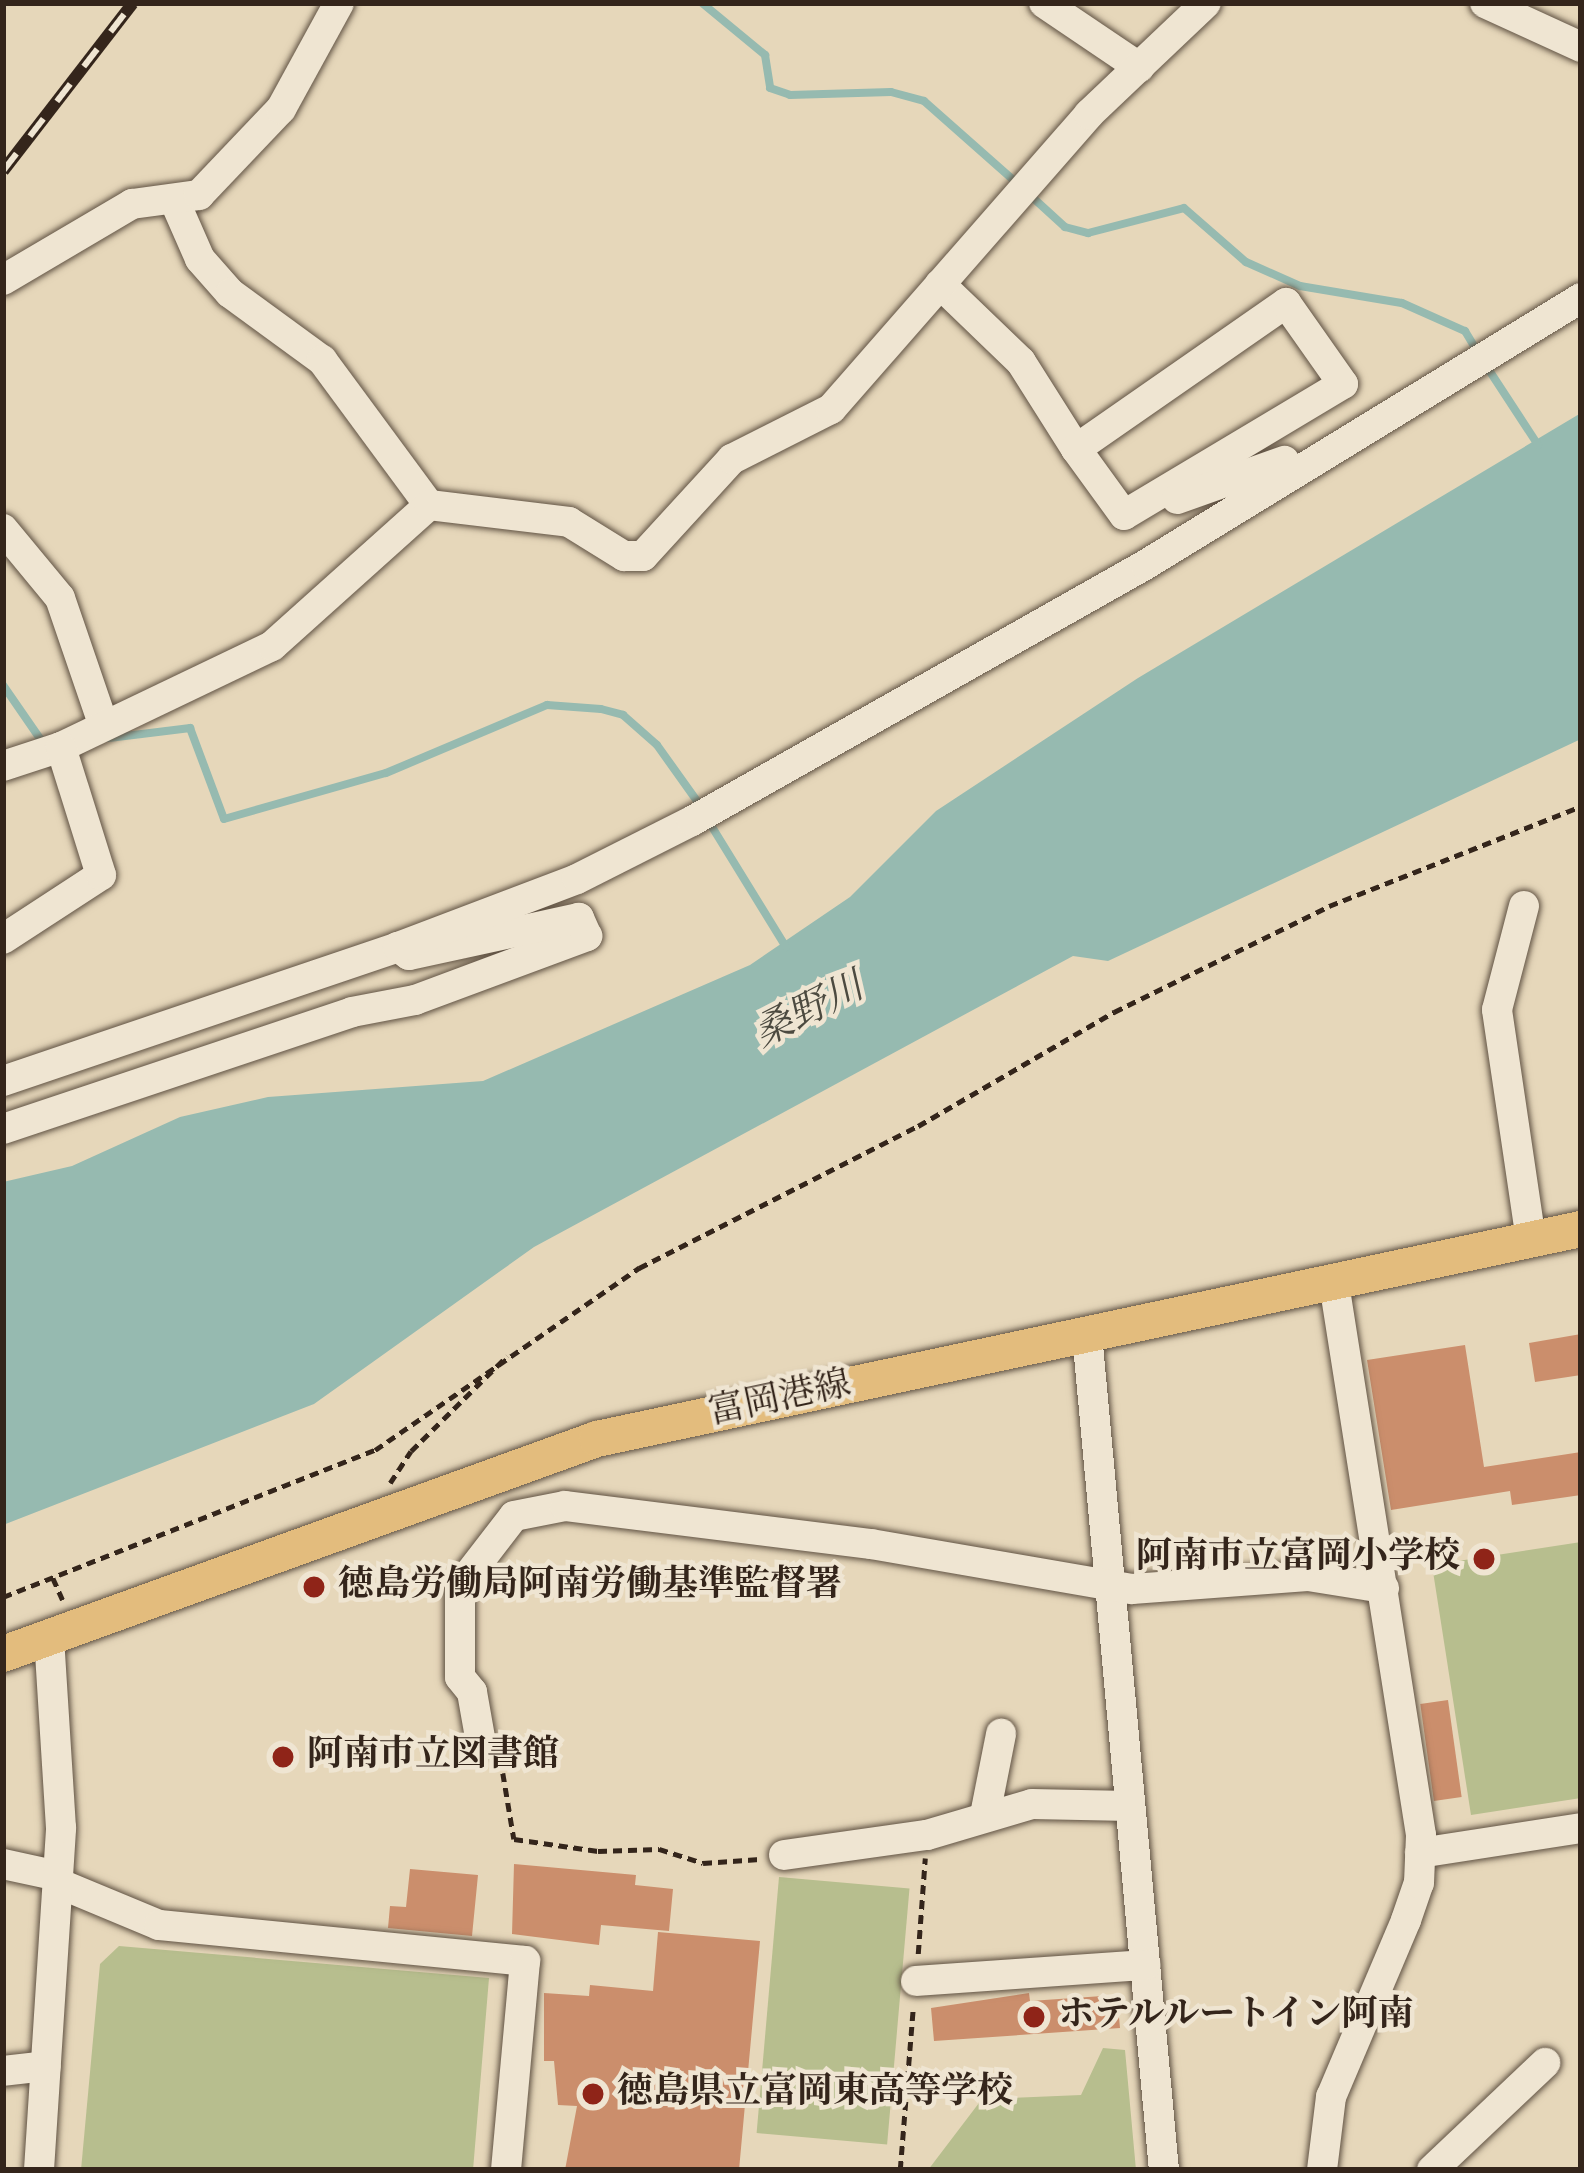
<!DOCTYPE html>
<meta charset="utf-8">
<style>
body{margin:0}
#map{position:relative;width:1584px;height:2173px;overflow:hidden;background:#e6d7ba;font-family:"Sorts Mill Goudy","Noto Serif JP",serif}
div>[style]{position:absolute}
[style*='--x']{left:calc(var(--x)*1px);top:calc(var(--y)*1px);width:calc(var(--w)*1px);rotate:calc(var(--a)*1deg)}
.green>*{inset:0;background:#b7be8e;transform-origin:0 0}
.water>*{inset:0;background:#96bab0}
.stream>*{height:8px;margin:-4px;padding:0 4px;transform-origin:4px;border-radius:4px;background:#96bab0}
.building>*{inset:0;background:#cb8e6c;transform-origin:0 0}
.path>*{height:4.5px;margin-top:-2.25px;transform-origin:0;background:repeating-linear-gradient(90deg,#34251b 0 9px,transparent 0 15px)}
.roads{filter:drop-shadow(0 0 3px #605243) drop-shadow(0 0 3px #605243)}
.minor>*{height:30px;margin:-15px;padding:0 15px;transform-origin:15px;border-radius:15px;background:#efe5d2}
.major>*{height:36px;margin:-18px;padding:0 18px;transform-origin:18px;border-radius:18px;background:#e3bc7d}
.rail>*{height:12px;margin-top:-6px;transform-origin:0;background:repeating-linear-gradient(90deg,#efe5d2 0 22px,#34251b 0 44px);box-sizing:border-box;border-block:3px solid #34251b}
.dots>*{width:33px;height:33px;translate:-50% -50%;box-sizing:border-box;border:6px solid #efe5d2;border-radius:50%}
span{translate:-50% -50%;white-space:nowrap;text-align:center;line-height:1.15;-webkit-text-stroke:9px #efe5d2;paint-order:stroke}
.street-label{font-size:36px;color:#34251b}
.poi-label{font-size:36px;color:#34251b;font-weight:700}
.right{translate:-100% -50%;text-align:right}
.left{translate:0 -50%;text-align:left}
.water-label{font-size:39px;color:#4c4a40;font-style:italic}
.frame{position:absolute;inset:0;border:6px solid #34251b;pointer-events:none}
</style>
<div id="map">
<div class="green">
<i style="clip-path:polygon(1581px 1542px,1581px 1798px,1471px 1815px,1432px 1565px)"></i>
<i style="left:779px;top:1877px;width:131px;height:257px;rotate:5deg"></i>
<i style="clip-path:polygon(119px 1946px,489px 1978px,473px 2170px,81px 2170px,100px 1964px)"></i>
<i style="clip-path:polygon(1103px 2048px,1125px 2050px,1136px 2170px,928px 2170px,982px 2099px,1081px 2095px)"></i>
</div>
<div class="water">
<i style="clip-path:polygon(1581px 413px,1581px 739px,1108px 961px,1073px 956px,534px 1247px,314px 1404px,3px 1525px,3px 1182px,72px 1166px,180px 1117px,268px 1097px,483px 1081px,750px 965px,850px 897px,936px 811px,1138px 678px)"></i>
</div>
<div class="stream">
<i style="--x:702;--y:3;--w:82;--a:39.5"></i>
<i style="--x:765;--y:55;--w:33;--a:81"></i>
<i style="--x:770;--y:88;--w:21;--a:19"></i>
<i style="--x:790;--y:95;--w:101;--a:-1.7"></i>
<i style="--x:891;--y:92;--w:34;--a:15"></i>
<i style="--x:924;--y:101;--w:128;--a:41.5"></i>
<i style="--x:1031;--y:196;--w:46;--a:42.4"></i>
<i style="--x:1065;--y:227;--w:24;--a:15"></i>
<i style="--x:1088;--y:233;--w:99;--a:-14.6"></i>
<i style="--x:1184;--y:208;--w:82;--a:41.1"></i>
<i style="--x:1246;--y:262;--w:59;--a:24"></i>
<i style="--x:1300;--y:286;--w:103;--a:9.5"></i>
<i style="--x:1402;--y:303;--w:69;--a:24"></i>
<i style="--x:1465;--y:331;--w:27;--a:59"></i>
<i style="--x:1487;--y:367;--w:93;--a:56.8"></i>
<i style="--x:3;--y:685;--w:70;--a:55.4"></i>
<i style="--x:109;--y:738;--w:82;--a:-7"></i>
<i style="--x:190;--y:728;--w:97;--a:69.5"></i>
<i style="--x:224;--y:819;--w:168;--a:-15.9"></i>
<i style="--x:386;--y:773;--w:175;--a:-22.9"></i>
<i style="--x:547;--y:705;--w:54;--a:4.2"></i>
<i style="--x:601;--y:709;--w:23;--a:15"></i>
<i style="--x:623;--y:715;--w:45;--a:41.4"></i>
<i style="--x:657;--y:745;--w:77;--a:54.5"></i>
<i style="--x:709;--y:822;--w:147;--a:58.4"></i>
</div>
<div class="building">
<i style="clip-path:polygon(1581px 1334px,1581px 1375px,1535px 1382px,1529px 1343px)"></i>
<i style="clip-path:polygon(1465px 1345px,1484px 1467px,1581px 1452px,1581px 1495px,1512px 1505px,1510px 1491px,1391px 1510px,1367px 1360px)"></i>
<i style="left:1448px;top:1700px;width:98px;height:28px;rotate:82deg"></i>
<i style="clip-path:polygon(514px 1864px,636px 1875px,635px 1885px,673px 1889px,669px 1931px,601px 1925px,599px 1945px,512px 1934px)"></i>
<i style="clip-path:polygon(410px 1869px,478px 1875px,472px 1936px,388px 1928px,390px 1906px,406px 1907px)"></i>
<i style="clip-path:polygon(658px 1932px,760px 1941px,739px 2170px,565px 2170px,577px 2106px,558px 2105px,554px 2061px,544px 2061px,544px 1993px,589px 1996px,590px 1985px,653px 1991px)"></i>
<i style="clip-path:polygon(1029px 1993px,1030px 2001px,1117px 1995px,1120px 2028px,934px 2041px,931px 2008px)"></i>
</div>
<div class="path">
<i style="--x:390;--y:1483;--w:38;--a:-57"></i>
<i style="--x:411;--y:1451;--w:135;--a:-44.7"></i>
<i style="--x:53;--y:1578;--w:24;--a:66"></i>
<i style="--x:3;--y:1597;--w:400;--a:-21.6"></i>
<i style="--x:375;--y:1450;--w:321;--a:-34.6"></i>
<i style="--x:639;--y:1268;--w:313;--a:-27"></i>
<i style="--x:918;--y:1126;--w:227;--a:-30.2"></i>
<i style="--x:1114;--y:1012;--w:240;--a:-26.2"></i>
<i style="--x:1329;--y:906;--w:271;--a:-21.6"></i>
<i style="--x:503;--y:1773;--w:67;--a:80.5"></i>
<i style="--x:514;--y:1839;--w:85;--a:8.1"></i>
<i style="--x:598;--y:1851;--w:61;--a:-1.9"></i>
<i style="--x:659;--y:1849;--w:46;--a:17.7"></i>
<i style="--x:703;--y:1863;--w:57;--a:-4"></i>
<i style="--x:918;--y:1954;--w:96;--a:-85.8"></i>
<i style="--x:900;--y:2170;--w:163;--a:-85.4"></i>
</div>
<div class="roads">
<div class="minor">
<i style="--x:1044;--y:3;--w:115;--a:34"></i>
<i style="--x:1485;--y:3;--w:106;--a:24.6"></i>
<i style="--x:175;--y:202;--w:62;--a:66.3"></i>
<i style="--x:200;--y:259;--w:45;--a:48.6"></i>
<i style="--x:230;--y:293;--w:114;--a:36.1"></i>
<i style="--x:322;--y:360;--w:180;--a:53.6"></i>
<i style="--x:3;--y:280;--w:150;--a:-30.5"></i>
<i style="--x:132;--y:204;--w:68;--a:-7.7"></i>
<i style="--x:199;--y:195;--w:119;--a:-46.4"></i>
<i style="--x:281;--y:109;--w:121;--a:-61.3"></i>
<i style="--x:940;--y:284;--w:112;--a:43.9"></i>
<i style="--x:1021;--y:362;--w:103;--a:57.7"></i>
<i style="--x:1076;--y:449;--w:256;--a:-34.8"></i>
<i style="--x:1286;--y:303;--w:99;--a:54.9"></i>
<i style="--x:1343;--y:384;--w:255;--a:149.1"></i>
<i style="--x:1124;--y:515;--w:82;--a:-126"></i>
<i style="--x:1177;--y:499;--w:114;--a:-19.6"></i>
<i style="--x:3;--y:529;--w:89;--a:50.4"></i>
<i style="--x:60;--y:598;--w:130;--a:71.1"></i>
<i style="--x:3;--y:766;--w:61;--a:-18.1"></i>
<i style="--x:61;--y:747;--w:234;--a:-25.6"></i>
<i style="--x:272;--y:646;--w:211;--a:-41.9"></i>
<i style="--x:429;--y:505;--w:141;--a:6.9"></i>
<i style="--x:569;--y:522;--w:65;--a:31.7"></i>
<i style="--x:624;--y:556;--w:19;--a:0"></i>
<i style="--x:643;--y:556;--w:132;--a:-47.5"></i>
<i style="--x:732;--y:459;--w:111;--a:-26.8"></i>
<i style="--x:831;--y:409;--w:392;--a:-48.8"></i>
<i style="--x:1089;--y:114;--w:161;--a:-43.5"></i>
<i style="--x:1524;--y:906;--w:107;--a:104.6"></i>
<i style="--x:1497;--y:1010;--w:232;--a:81.6"></i>
<i style="--x:3;--y:939;--w:117;--a:-33.1"></i>
<i style="--x:101;--y:875;--w:134;--a:-107.4"></i>
<i style="--x:3;--y:1081;--w:417;--a:-18.7"></i>
<i style="--x:3;--y:1129;--w:368;--a:-18.5"></i>
<i style="--x:352;--y:1012;--w:64;--a:-10.8"></i>
<i style="--x:415;--y:1000;--w:184;--a:-20.4"></i>
<i style="--x:587;--y:936;--w:20;--a:-114"></i>
<i style="--x:579;--y:918;--w:174;--a:167.7"></i>
<i style="--x:409;--y:955;--w:14;--a:-144"></i>
<i style="--x:398;--y:947;--w:191;--a:-20.8"></i>
<i style="--x:577;--y:879;--w:129;--a:-26.8"></i>
<i style="--x:692;--y:821;--w:520;--a:-29.47"></i>
<i style="--x:1145;--y:565;--w:511;--a:-31.48"></i>
<i style="--x:1087;--y:1334;--w:840;--a:84.74"></i>
<i style="--x:481;--y:1743;--w:52;--a:-100"></i>
<i style="--x:472;--y:1692;--w:19;--a:-129"></i>
<i style="--x:460;--y:1677;--w:91;--a:-90"></i>
<i style="--x:460;--y:1586;--w:88;--a:-52.4"></i>
<i style="--x:514;--y:1516;--w:52;--a:-11.1"></i>
<i style="--x:565;--y:1506;--w:308;--a:7.1"></i>
<i style="--x:871;--y:1544;--w:265;--a:9.8"></i>
<i style="--x:1132;--y:1589;--w:176;--a:-4.2"></i>
<i style="--x:1308;--y:1576;--w:77;--a:9"></i>
<i style="--x:985;--y:1815;--w:83;--a:-78.8"></i>
<i style="--x:1420;--y:1853;--w:163;--a:-8.8"></i>
<i style="--x:784;--y:1855;--w:144;--a:-8"></i>
<i style="--x:927;--y:1835;--w:109;--a:-16.4"></i>
<i style="--x:1032;--y:1804;--w:98;--a:1.2"></i>
<i style="--x:3;--y:1864;--w:56;--a:12.3"></i>
<i style="--x:58;--y:1883;--w:109;--a:22.6"></i>
<i style="--x:159;--y:1925;--w:368;--a:5.6"></i>
<i style="--x:525;--y:1961;--w:210;--a:95.2"></i>
<i style="--x:916;--y:1981;--w:230;--a:-4"></i>
<i style="--x:3;--y:2071;--w:43;--a:-6.6"></i>
<i style="--x:39;--y:2170;--w:343;--a:-86.3"></i>
<i style="--x:61;--y:1828;--w:191;--a:-93.6"></i>
<i style="--x:1322;--y:2170;--w:74;--a:-83"></i>
<i style="--x:1331;--y:2097;--w:192;--a:-67"></i>
<i style="--x:1406;--y:1920;--w:39;--a:-71"></i>
<i style="--x:1419;--y:1883;--w:48;--a:-87.6"></i>
<i style="--x:1421;--y:1835;--w:559;--a:-98.96"></i>
<i style="--x:1432;--y:2170;--w:156;--a:-43.4"></i>
</div>
<div class="major">
<i style="--x:3;--y:1654;--w:632;--a:-19.9"></i>
<i style="--x:597;--y:1439;--w:1006;--a:-12.05"></i>
</div>
</div>
<div class="rail">
<i style="--x:3;--y:171;--w:212;--a:-52.3"></i>
</div>
<div class="dots">
<i style="left:1484px;top:1559px;background:#8f2418"></i>
<i style="left:314px;top:1587px;background:#8f2418"></i>
<i style="left:283px;top:1757px;background:#8f2418"></i>
<i style="left:1034px;top:2017px;background:#8f2418"></i>
<i style="left:593px;top:2094px;background:#8f2418"></i>
</div>
<div class="street-label">
<span style="left:780px;top:1400px;rotate:-12deg">富岡港線</span>
</div>
<div class="poi-label">
<span class="right" style="left:1460px;top:1559px">阿南市立富岡小学校</span>
<span class="left" style="left:338px;top:1587px">徳島労働局阿南労働基準監督署</span>
<span class="left" style="left:307px;top:1757px">阿南市立図書館</span>
<span class="left" style="left:1058px;top:2017px">ホテルルートイン阿南</span>
<span class="left" style="left:617px;top:2094px">徳島県立富岡東高等学校</span>
</div>
<div class="water-label">
<span style="left:810px;top:1013px;rotate:-27deg">桑野川</span>
</div>
<div class="frame"></div>
</div>
